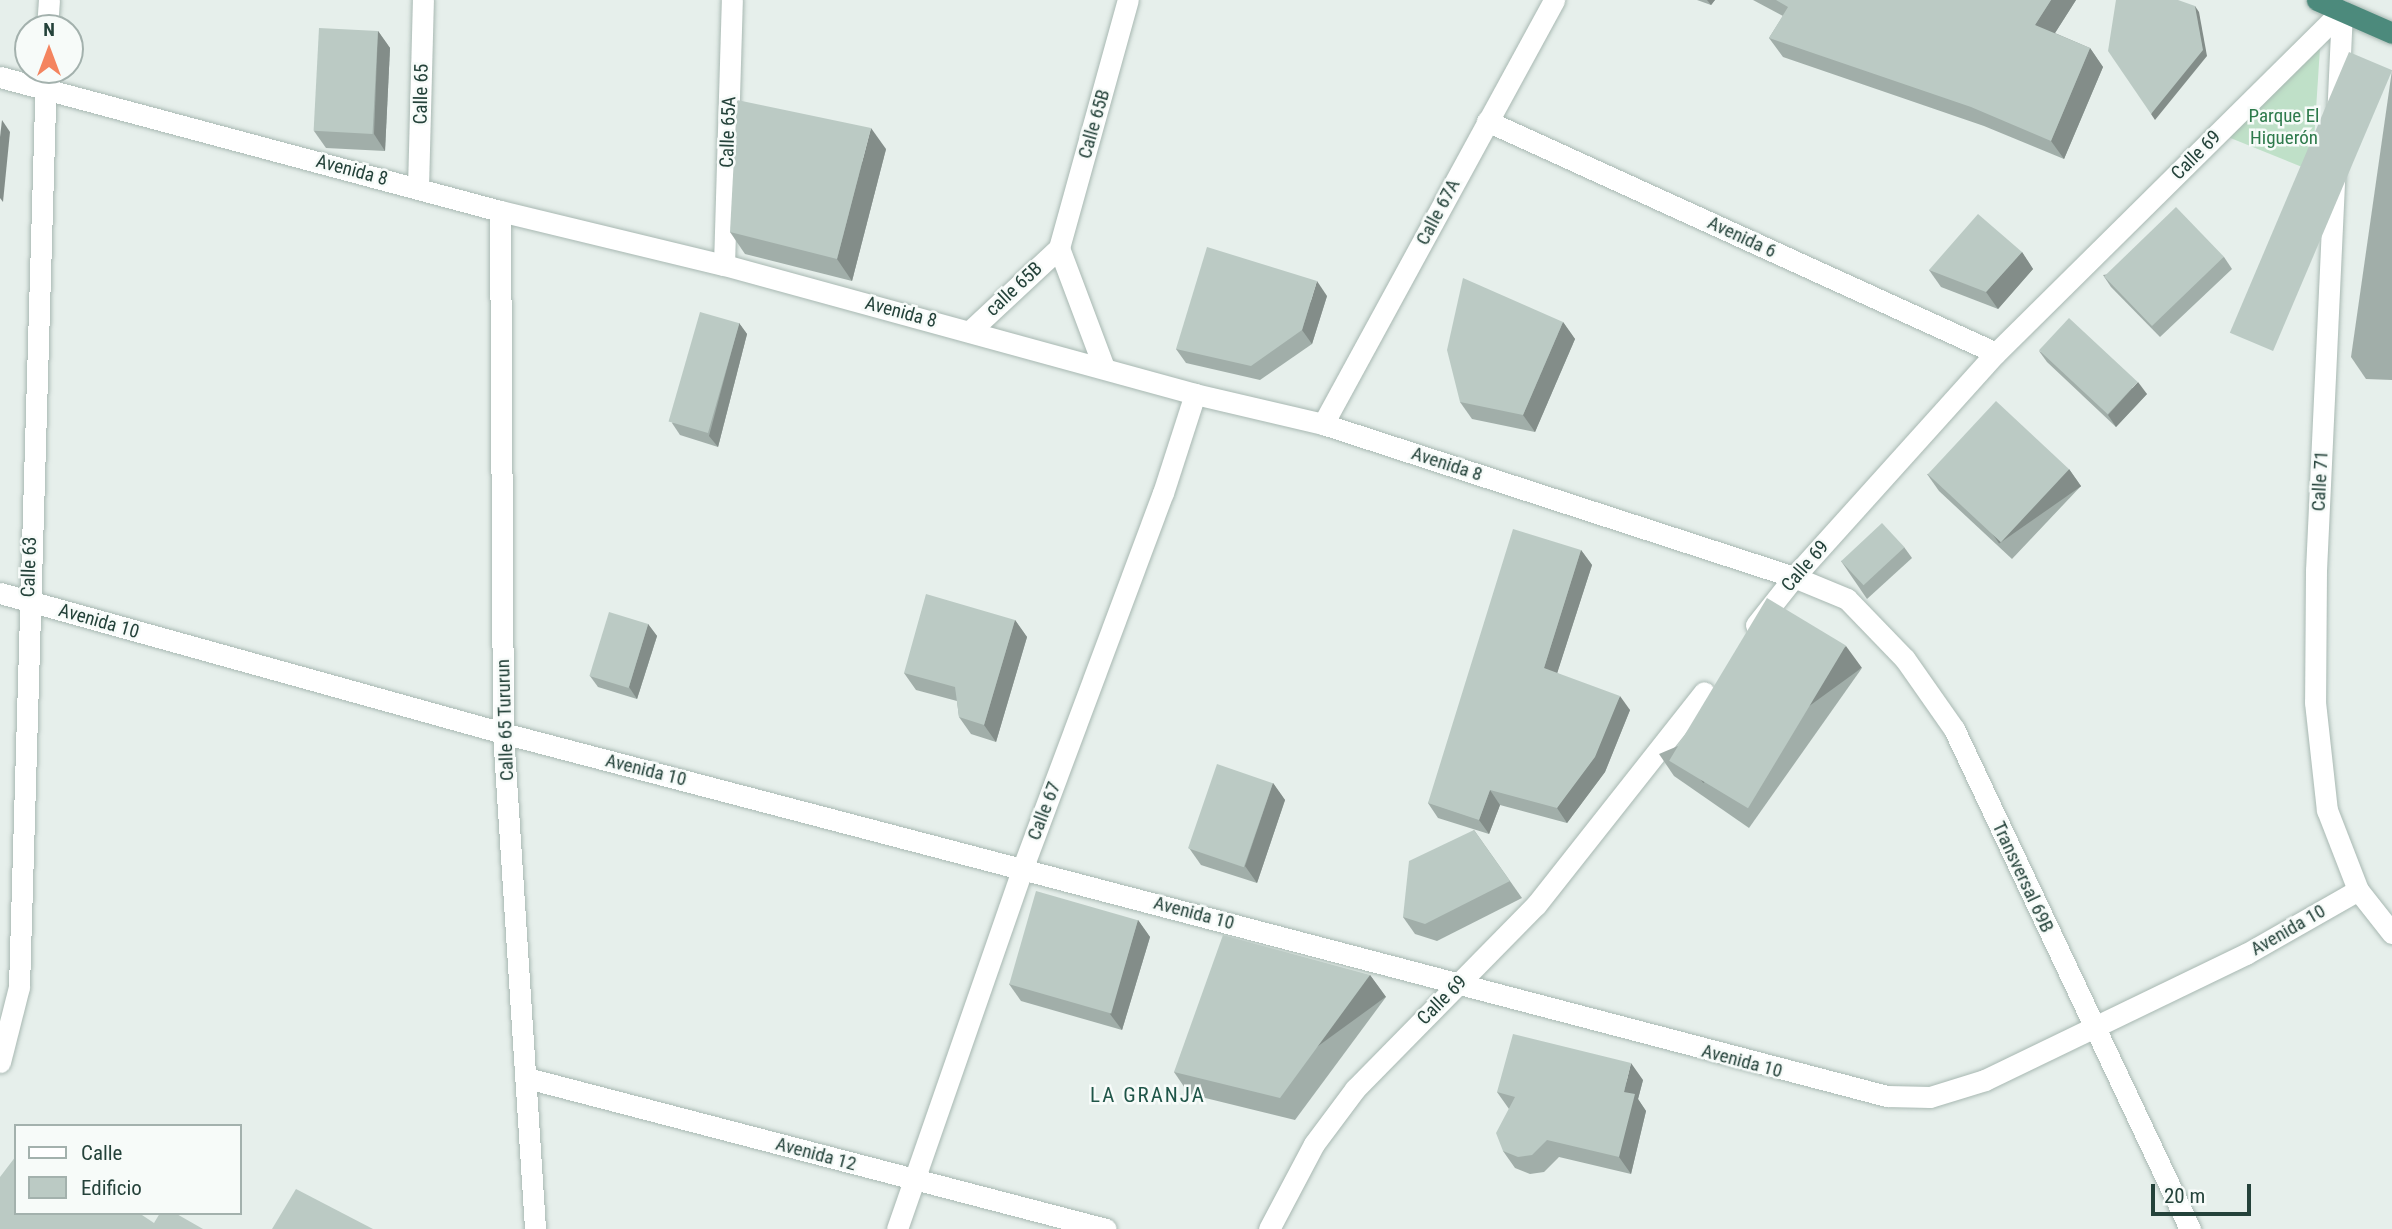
<!DOCTYPE html>
<meta charset="utf-8">
<style>
body{margin:0}
#map{position:relative;width:2392px;height:1229px;overflow:hidden;background:#e6efeb;font-family:"Roboto Condensed",sans-serif}
div>[style]{position:absolute}
[style*='--x']{left:calc(var(--x)*1px);top:calc(var(--y)*1px);width:calc(var(--w)*1px);rotate:calc(var(--a)*1deg)}
.green>*{inset:0;background:#bfe0c8}
.roads{filter:drop-shadow(0 0 2px #a8b8b2) drop-shadow(0 0 2px #a8b8b2)}
.minor>*{height:21px;margin:-10.5px;padding:0 10.5px;transform-origin:10.5px;border-radius:10.5px;background:#fff}
.tertiary>*{height:21px;margin:-10.5px;padding:0 10.5px;transform-origin:10.5px;border-radius:10.5px;background:#fff}
.trunk>*{height:21px;margin:-10.5px;padding:0 10.5px;transform-origin:10.5px;border-radius:10.5px;background:#4c8a7c}
.wall>*{inset:0;background:#a1aea9}
.shaded-wall>*{inset:0;background:#838d89;transform-origin:0 0}
.building>*{inset:0;background:#bbcac4;transform-origin:0 0}
span{translate:-50% -50%;white-space:nowrap;text-align:center;line-height:1.15;-webkit-text-stroke:5px #f7fbf9;paint-order:stroke}
.street-label{font-size:19px;color:#24423a}
.park-label{font-size:19px;color:#2d7a4b}
.neighbourhood-label{font-size:21px;color:#1f5548;letter-spacing:2px}
.legend{position:absolute;left:14px;top:1124px;width:228px;height:91px;box-sizing:border-box;background:#f7fbf9;border:2px solid #a3b1ad;margin:0;padding:9px 12px;list-style:none;font-size:21px;color:#24423a}
.legend li{display:flex;align-items:center;gap:14px;height:35px}
.legend b{width:35px;border:2px solid #a3b1ad}
.north{position:absolute;left:14px;top:14px;width:70px;height:70px;box-sizing:border-box;background:#f7fbf9;border:2px solid #a3b1ad;border-radius:50%;rotate:0deg;font-size:19px;font-weight:700;line-height:28px;text-align:center;color:#24423a}
.north::after{content:'';display:block;margin:auto;width:24px;height:32px;background:#f4845f;clip-path:polygon(50% 0,100% 100%,50% 72%,0 100%)}
.scale{position:absolute;left:2151px;top:1184px;width:100px;height:32px;box-sizing:border-box;border:4px solid #24423a;border-top:0;padding-left:9px;font-size:21px;line-height:24px;white-space:nowrap;color:#24423a;-webkit-text-stroke:5px #f7fbf9;paint-order:stroke}
</style>
<div id="map">
<div class="green">
<i style="clip-path:polygon(2320px 48px,2312px 171px,2228px 137px)"></i>
</div>
<div class="roads">
<div class="minor">
<i style="--x:2342;--y:11;--w:560;--a:92.66"></i>
<i style="--x:2316;--y:570;--w:132;--a:90.4"></i>
<i style="--x:2315;--y:702;--w:109;--a:83.7"></i>
<i style="--x:2327;--y:810;--w:86;--a:68.8"></i>
<i style="--x:47;--y:28;--w:28;--a:-86"></i>
<i style="--x:1487;--y:121;--w:559;--a:24.5"></i>
<i style="--x:418;--y:188;--w:188;--a:-88.5"></i>
<i style="--x:500;--y:211;--w:522;--a:89.67"></i>
<i style="--x:503;--y:733;--w:497;--a:86.3"></i>
<i style="--x:1059;--y:248;--w:257;--a:-74.5"></i>
<i style="--x:1059;--y:248;--w:128;--a:69.4"></i>
<i style="--x:724;--y:265;--w:265;--a:-88.3"></i>
<i style="--x:970;--y:331;--w:122;--a:-43"></i>
<i style="--x:1323;--y:424;--w:483;--a:-61.4"></i>
<i style="--x:1756;--y:625;--w:61;--a:-51.6"></i>
<i style="--x:1794;--y:577;--w:57;--a:22.5"></i>
<i style="--x:1847;--y:599;--w:83;--a:46"></i>
<i style="--x:1905;--y:659;--w:85;--a:55"></i>
<i style="--x:1954;--y:729;--w:553;--a:64.73"></i>
<i style="--x:0;--y:1062;--w:77;--a:-75.8"></i>
<i style="--x:19;--y:987;--w:917;--a:-88.31"></i>
<i style="--x:527;--y:1078;--w:598;--a:14.62"></i>
<i style="--x:897;--y:1229;--w:383;--a:-70.8"></i>
<i style="--x:1023;--y:867;--w:399;--a:-69.5"></i>
<i style="--x:1163;--y:493;--w:104;--a:-72.1"></i>
<i style="--x:1269;--y:1229;--w:96;--a:-62.1"></i>
<i style="--x:1314;--y:1144;--w:69;--a:-53.3"></i>
<i style="--x:1355;--y:1089;--w:258;--a:-45.5"></i>
<i style="--x:1536;--y:905;--w:271;--a:-51.7"></i>
</div>
<div class="tertiary">
<i style="--x:0;--y:77;--w:518;--a:15"></i>
<i style="--x:500;--y:211;--w:230;--a:13.6"></i>
<i style="--x:724;--y:265;--w:488;--a:15.3"></i>
<i style="--x:1195;--y:394;--w:131;--a:13.2"></i>
<i style="--x:1323;--y:424;--w:495;--a:18"></i>
<i style="--x:1794;--y:577;--w:302;--a:-48"></i>
<i style="--x:1996;--y:353;--w:486;--a:-44.7"></i>
<i style="--x:0;--y:593;--w:522;--a:15.55"></i>
<i style="--x:503;--y:733;--w:1431;--a:14.7"></i>
<i style="--x:1887;--y:1096;--w:43;--a:1.3"></i>
<i style="--x:1930;--y:1097;--w:58;--a:-17.2"></i>
<i style="--x:1985;--y:1080;--w:290;--a:-25.8"></i>
<i style="--x:2246;--y:954;--w:129;--a:-29.7"></i>
<i style="--x:2358;--y:890;--w:55;--a:51.7"></i>
</div>
<div class="trunk">
<i style="--x:2317;--y:0;--w:82;--a:23.7"></i>
</div>
</div>
<div class="wall">
<i style="clip-path:polygon(1697px 0,1715px 0,1711px 5px)"></i>
<i style="clip-path:polygon(1753px 0,2076px 0,2055px 33px,2090px 48px,2103px 67px,2064px 159px,1984px 126px,1783px 57px,1769px 38px,1783px 16px)"></i>
<i style="clip-path:polygon(378px 31px,390px 48px,385px 151px,326px 148px,314px 131px)"></i>
<i style="clip-path:polygon(2392px 70px,2392px 380px,2366px 379px,2351px 357px)"></i>
<i style="clip-path:polygon(886px 149px,852px 281px,745px 254px,730px 232px)"></i>
<i style="clip-path:polygon(2022px 252px,2033px 269px,1998px 309px,1941px 287px,1929px 270px)"></i>
<i style="clip-path:polygon(2224px 257px,2232px 269px,2160px 337px,2111px 287px,2103px 275px)"></i>
<i style="clip-path:polygon(1327px 296px,1312px 344px,1260px 380px,1186px 363px,1176px 349px)"></i>
<i style="clip-path:polygon(1563px 322px,1575px 339px,1535px 432px,1472px 419px,1460px 402px)"></i>
<i style="clip-path:polygon(739px 323px,747px 334px,718px 447px,680px 435px,672px 423px)"></i>
<i style="clip-path:polygon(2039px 351px,2147px 394px,2116px 427px,2047px 362px)"></i>
<i style="clip-path:polygon(2069px 469px,2081px 486px,2012px 559px,1939px 491px,1927px 474px)"></i>
<i style="clip-path:polygon(1904px 547px,1912px 558px,1867px 599px,1841px 561px)"></i>
<i style="clip-path:polygon(1581px 550px,1592px 565px,1557px 673px,1630px 710px,1605px 772px,1567px 823px,1500px 805px,1489px 834px,1438px 818px,1428px 803px)"></i>
<i style="clip-path:polygon(1015px 620px,1027px 637px,996px 742px,971px 734px,959px 717px,957px 701px,916px 690px,904px 673px)"></i>
<i style="clip-path:polygon(648px 624px,657px 636px,637px 699px,598px 687px,590px 676px)"></i>
<i style="clip-path:polygon(1862px 668px,1749px 828px,1674px 776px,1659px 754px)"></i>
<i style="clip-path:polygon(1273px 783px,1285px 800px,1257px 883px,1201px 865px,1189px 848px)"></i>
<i style="clip-path:polygon(1474px 830px,1522px 898px,1437px 941px,1415px 934px,1403px 917px)"></i>
<i style="clip-path:polygon(1138px 920px,1150px 937px,1122px 1030px,1021px 1001px,1009px 984px)"></i>
<i style="clip-path:polygon(1370px 975px,1386px 997px,1295px 1120px,1189px 1094px,1174px 1072px)"></i>
<i style="clip-path:polygon(1643px 1080px,1638px 1099px,1646px 1111px,1631px 1174px,1559px 1157px,1544px 1172px,1530px 1174px,1515px 1168px,1503px 1151px,1509px 1109px,1497px 1092px)"></i>
</div>
<div class="shaded-wall">
<i style="clip-path:polygon(1707px 0,1715px 0,1711px 5px)"></i>
<i style="clip-path:polygon(2051px 0,2076px 0,2048px 44px,2035px 25px)"></i>
<i style="clip-path:polygon(2195px 6px,2199px 12px,2207px 56px,2155px 120px,2151px 114px)"></i>
<i style="clip-path:polygon(378px 31px,390px 48px,385px 151px,374px 134px)"></i>
<i style="clip-path:polygon(2090px 48px,2103px 67px,2064px 159px,2051px 141px)"></i>
<i style="clip-path:polygon(2px 120px,10px 132px,3px 202px,0 198px,0 137px)"></i>
<i style="clip-path:polygon(871px 128px,886px 149px,852px 281px,837px 259px)"></i>
<i style="clip-path:polygon(2022px 252px,2033px 269px,1998px 309px,1986px 292px)"></i>
<i style="clip-path:polygon(1317px 281px,1327px 296px,1312px 344px,1302px 330px)"></i>
<i style="clip-path:polygon(1563px 322px,1575px 339px,1535px 432px,1523px 415px)"></i>
<i style="clip-path:polygon(739px 323px,747px 334px,718px 447px,709px 436px)"></i>
<i style="clip-path:polygon(2138px 382px,2147px 394px,2116px 427px,2108px 415px)"></i>
<i style="left:2069px;top:469px;width:21px;height:100px;rotate:55deg"></i>
<i style="clip-path:polygon(1581px 550px,1592px 565px,1554px 683px,1544px 668px)"></i>
<i style="clip-path:polygon(1015px 620px,1027px 637px,996px 742px,984px 725px)"></i>
<i style="clip-path:polygon(648px 624px,657px 636px,637px 699px,629px 687px)"></i>
<i style="left:1846px;top:646px;width:27px;height:196px;rotate:54deg"></i>
<i style="clip-path:polygon(1620px 696px,1630px 710px,1605px 772px,1567px 823px,1557px 808px)"></i>
<i style="clip-path:polygon(1273px 783px,1285px 800px,1257px 883px,1245px 866px)"></i>
<i style="clip-path:polygon(1490px 790px,1500px 805px,1489px 834px,1479px 820px)"></i>
<i style="clip-path:polygon(1138px 920px,1150px 937px,1122px 1030px,1110px 1014px)"></i>
<i style="left:1370px;top:975px;width:27px;height:152px;rotate:54deg"></i>
<i style="clip-path:polygon(1631px 1063px,1643px 1080px,1638px 1099px,1646px 1111px,1631px 1174px,1619px 1157px,1624px 1092px)"></i>
</div>
<div class="building">
<i style="clip-path:polygon(1776px 0,2051px 0,2035px 25px,2090px 48px,2051px 141px,1971px 107px,1769px 38px,1788px 7px)"></i>
<i style="clip-path:polygon(2116px 0,2178px 0,2195px 6px,2203px 50px,2151px 114px,2108px 51px)"></i>
<i style="left:319px;top:28px;width:59px;height:103px;rotate:3deg"></i>
<i style="left:2349px;top:52px;width:47px;height:305px;rotate:23deg"></i>
<i style="clip-path:polygon(737px 100px,871px 128px,837px 259px,730px 232px)"></i>
<i style="left:2176px;top:207px;width:69px;height:100px;rotate:46deg"></i>
<i style="clip-path:polygon(1978px 214px,2022px 252px,1986px 292px,1929px 270px)"></i>
<i style="clip-path:polygon(1207px 247px,1317px 281px,1302px 330px,1251px 366px,1176px 349px)"></i>
<i style="clip-path:polygon(1463px 278px,1563px 322px,1523px 415px,1460px 402px,1447px 350px)"></i>
<i style="left:700px;top:312px;width:41px;height:114px;rotate:16deg"></i>
<i style="left:2069px;top:318px;width:94px;height:44px;rotate:43deg"></i>
<i style="left:1996px;top:401px;width:100px;height:100px;rotate:43deg"></i>
<i style="left:1882px;top:523px;width:33px;height:56px;rotate:47deg"></i>
<i style="clip-path:polygon(1513px 529px,1581px 550px,1544px 668px,1620px 696px,1595px 757px,1557px 808px,1490px 790px,1479px 820px,1428px 803px)"></i>
<i style="clip-path:polygon(926px 594px,1015px 620px,984px 725px,959px 717px,955px 687px,904px 673px)"></i>
<i style="left:1767px;top:598px;width:92px;height:190px;rotate:31deg"></i>
<i style="left:609px;top:612px;width:41px;height:67px;rotate:17deg"></i>
<i style="left:1217px;top:764px;width:59px;height:89px;rotate:19deg"></i>
<i style="clip-path:polygon(1474px 830px,1510px 881px,1425px 924px,1403px 917px,1409px 861px)"></i>
<i style="left:1036px;top:891px;width:106px;height:97px;rotate:16deg"></i>
<i style="clip-path:polygon(1223px 935px,1370px 975px,1280px 1098px,1174px 1072px)"></i>
<i style="clip-path:polygon(1513px 1034px,1631px 1063px,1624px 1092px,1635px 1094px,1619px 1157px,1547px 1140px,1532px 1155px,1518px 1157px,1503px 1151px,1496px 1133px,1515px 1097px,1497px 1092px)"></i>
<i style="clip-path:polygon(16px 1156px,16px 1213px,139px 1213px,154px 1223px,160px 1213px,175px 1213px,203px 1229px,0 1229px,0 1177px)"></i>
<i style="clip-path:polygon(296px 1189px,373px 1229px,272px 1229px)"></i>
</div>
<div class="street-label">
<span style="left:421px;top:94px;rotate:-89deg">Calle 65</span>
<span style="left:1094px;top:124px;rotate:-74deg">Calle 65B</span>
<span style="left:728px;top:132px;rotate:-88deg">Calle 65A</span>
<span style="left:2196px;top:155px;rotate:-45deg">Calle 69</span>
<span style="left:352px;top:170px;rotate:15deg">Avenida 8</span>
<span style="left:1438px;top:212px;rotate:-62deg">Calle 67A</span>
<span style="left:1742px;top:237px;rotate:25deg">Avenida 6</span>
<span style="left:1014px;top:289px;rotate:-43deg">calle 65B</span>
<span style="left:901px;top:312px;rotate:15deg">Avenida 8</span>
<span style="left:1447px;top:464px;rotate:18deg">Avenida 8</span>
<span style="left:2320px;top:481px;rotate:-87deg">Calle 71</span>
<span style="left:1805px;top:566px;rotate:-49deg">Calle 69</span>
<span style="left:29px;top:567px;rotate:-88deg">Calle 63</span>
<span style="left:99px;top:621px;rotate:16deg">Avenida 10</span>
<span style="left:505px;top:720px;rotate:-92deg">Calle 65 Tururun</span>
<span style="left:646px;top:770px;rotate:14deg">Avenida 10</span>
<span style="left:1044px;top:811px;rotate:-69deg">Calle 67</span>
<span style="left:2023px;top:877px;rotate:65deg">Transversal 69B</span>
<span style="left:1194px;top:913px;rotate:15deg">Avenida 10</span>
<span style="left:2288px;top:930px;rotate:-30deg">Avenida 10</span>
<span style="left:1442px;top:1000px;rotate:-45deg">Calle 69</span>
<span style="left:1742px;top:1061px;rotate:15deg">Avenida 10</span>
<span style="left:816px;top:1154px;rotate:15deg">Avenida 12</span>
</div>
<div class="park-label">
<span style="left:2284px;top:127px">Parque El<br>Higuerón</span>
</div>
<div class="neighbourhood-label">
<span style="left:1148px;top:1095px">LA GRANJA</span>
</div>
<ul class="legend">
<li><b style="height:9px;background:#fff"></b>Calle</li>
<li><b style="height:19px;background:#bbcac4"></b>Edificio</li>
</ul>
<div class="north">N</div>
<div class="scale">20 m</div>
</div>
